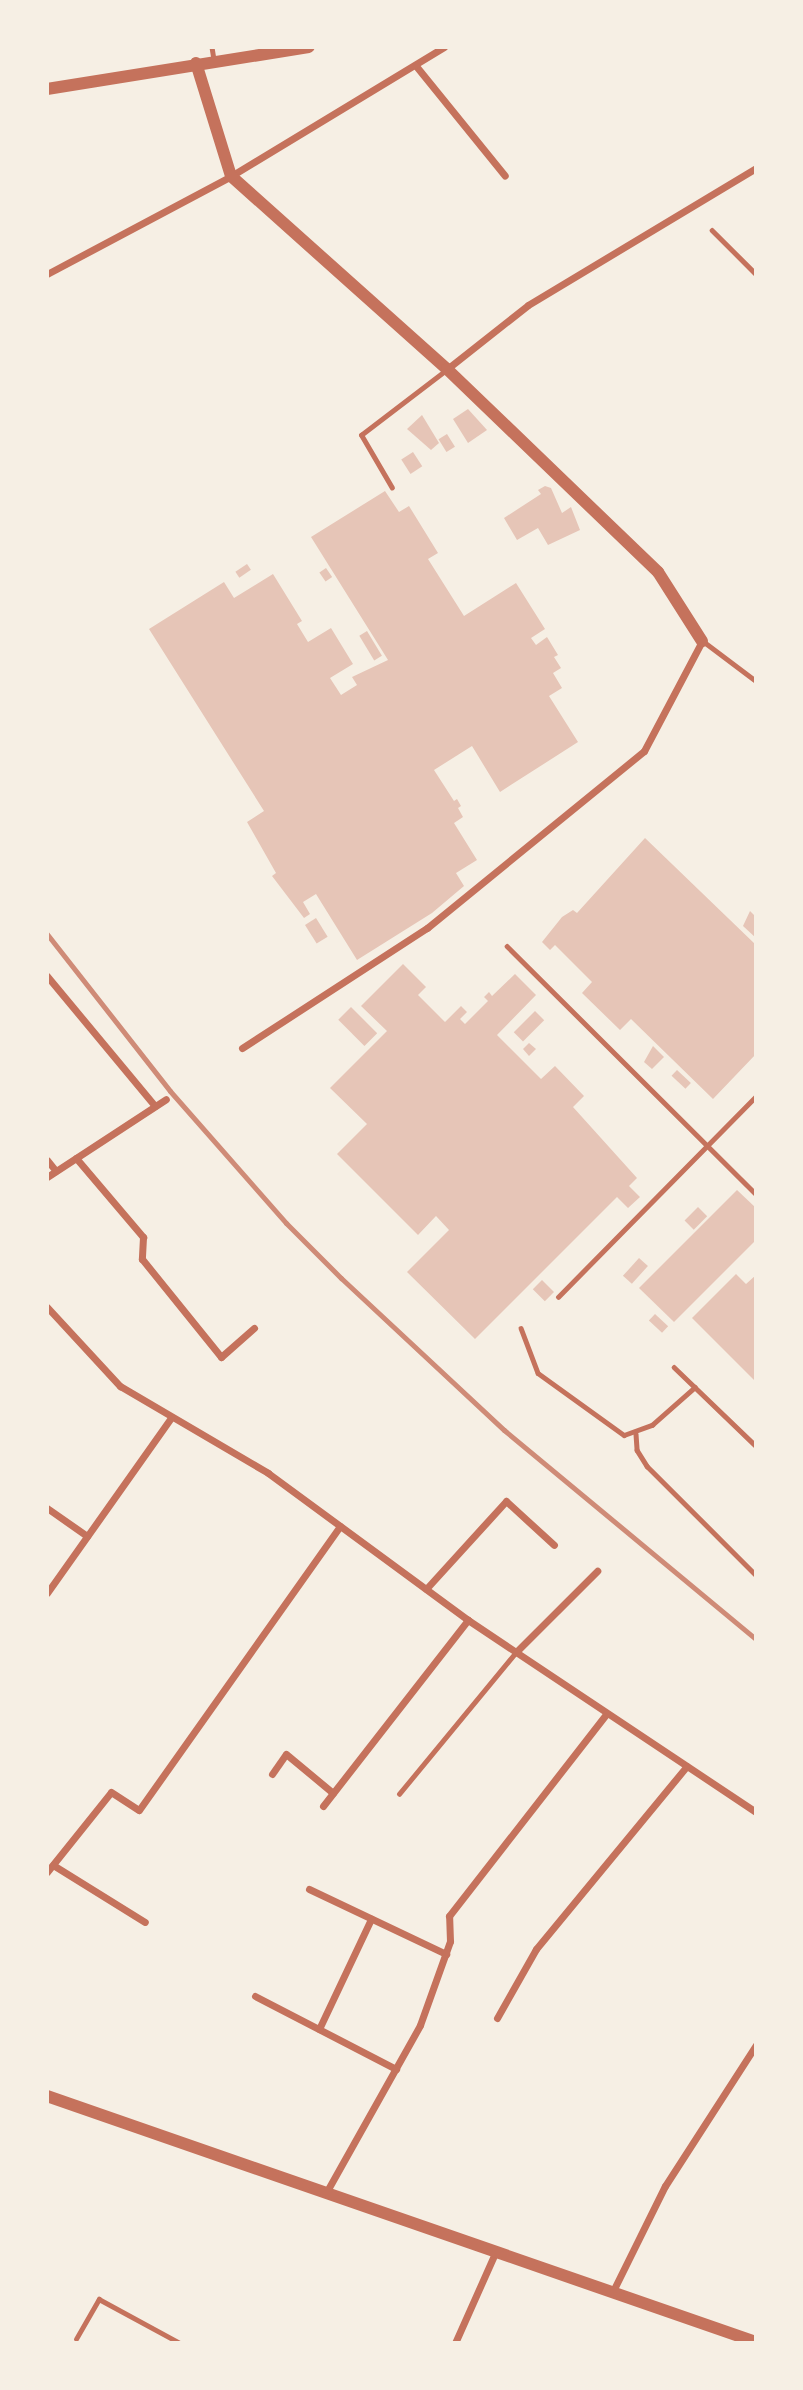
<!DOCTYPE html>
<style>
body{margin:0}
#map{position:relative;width:803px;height:2390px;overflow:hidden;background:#f6efe4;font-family:Rubik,sans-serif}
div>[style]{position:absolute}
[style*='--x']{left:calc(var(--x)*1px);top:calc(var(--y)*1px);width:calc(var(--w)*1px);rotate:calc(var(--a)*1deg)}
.building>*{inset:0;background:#e6c5b7;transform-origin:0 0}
.service>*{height:4.5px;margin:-2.25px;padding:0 2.25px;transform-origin:2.25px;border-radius:2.25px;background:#c5725c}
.minor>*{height:7px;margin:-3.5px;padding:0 3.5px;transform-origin:3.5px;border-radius:3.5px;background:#c5725c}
.tertiary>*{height:12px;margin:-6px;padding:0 6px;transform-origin:6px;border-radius:6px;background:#c5725c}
.rail>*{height:5px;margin:-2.5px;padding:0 2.5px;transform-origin:2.5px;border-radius:2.5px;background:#cf8b77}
span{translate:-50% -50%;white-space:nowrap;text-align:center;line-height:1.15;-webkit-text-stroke:5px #f6efe4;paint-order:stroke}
.frame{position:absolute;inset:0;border:49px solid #f6efe4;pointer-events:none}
</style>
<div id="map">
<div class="building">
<i style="clip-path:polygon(468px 409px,487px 430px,468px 443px,453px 419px)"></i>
<i style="clip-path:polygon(422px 415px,439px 443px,431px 450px,407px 429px)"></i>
<i style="left:447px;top:434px;width:15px;height:10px;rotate:58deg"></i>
<i style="left:413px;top:452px;width:17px;height:14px;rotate:57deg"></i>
<i style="clip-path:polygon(545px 486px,551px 488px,562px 513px,571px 507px,580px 530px,548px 545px,538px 528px,517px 540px,504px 518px,541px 494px,538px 490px)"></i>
<i style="clip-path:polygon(385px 491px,399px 512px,409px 506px,438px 553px,428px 559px,464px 616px,516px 583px,545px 629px,531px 638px,536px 645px,547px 637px,558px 655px,554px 657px,561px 668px,553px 673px,562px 688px,549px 696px,578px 742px,500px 792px,472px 746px,434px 770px,454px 801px,457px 799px,461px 806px,458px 808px,463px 817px,454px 823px,477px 860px,456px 873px,464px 886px,432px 913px,357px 960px,316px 894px,303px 902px,310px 914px,304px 918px,272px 876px,276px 873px,247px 822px,264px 811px,149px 629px,224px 582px,234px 598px,273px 574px,302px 621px,297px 624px,308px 642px,331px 628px,353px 664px,330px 678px,341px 695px,357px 685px,352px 677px,388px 660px,311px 537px)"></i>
<i style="left:247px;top:564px;width:7px;height:14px;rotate:56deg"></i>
<i style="left:326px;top:568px;width:11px;height:8px;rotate:56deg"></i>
<i style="left:367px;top:631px;width:29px;height:9px;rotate:59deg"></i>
<i style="clip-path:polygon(645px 838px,756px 945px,756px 1054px,713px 1099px,631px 1019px,620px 1030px,582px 993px,592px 982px,555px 945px,550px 950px,542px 942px,562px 917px,573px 910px,577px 913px)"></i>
<i style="clip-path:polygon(750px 911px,756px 917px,756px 938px,743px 926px)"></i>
<i style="left:316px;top:918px;width:22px;height:13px;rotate:58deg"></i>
<i style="clip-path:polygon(403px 964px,426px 987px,418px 995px,445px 1022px,461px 1006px,467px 1012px,460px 1019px,465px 1024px,488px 1001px,484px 997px,489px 992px,492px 996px,515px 974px,536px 995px,497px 1035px,541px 1079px,555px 1066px,584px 1096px,573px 1107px,637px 1178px,629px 1186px,640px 1197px,628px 1208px,617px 1197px,475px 1339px,407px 1272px,449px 1230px,436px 1216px,418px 1235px,337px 1154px,367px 1124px,330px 1088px,387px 1031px,361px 1006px)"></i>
<i style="left:351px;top:1007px;width:37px;height:18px;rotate:45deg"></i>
<i style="left:535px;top:1011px;width:13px;height:30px;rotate:45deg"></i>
<i style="clip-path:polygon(529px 1043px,536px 1049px,529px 1056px,523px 1049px)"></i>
<i style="clip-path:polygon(653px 1046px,664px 1057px,652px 1069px,644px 1062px)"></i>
<i style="left:677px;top:1070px;width:19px;height:8px;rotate:43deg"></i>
<i style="clip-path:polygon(737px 1190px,756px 1208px,756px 1240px,674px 1322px,639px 1288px)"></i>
<i style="left:698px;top:1207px;width:13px;height:19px;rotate:45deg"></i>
<i style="left:639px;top:1258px;width:12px;height:24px;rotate:42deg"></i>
<i style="clip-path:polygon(736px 1274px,746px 1284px,756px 1275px,756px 1382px,692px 1318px)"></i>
<i style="left:542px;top:1280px;width:17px;height:13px;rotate:45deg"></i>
<i style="left:655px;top:1314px;width:18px;height:9px;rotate:43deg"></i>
</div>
<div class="service">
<i style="--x:212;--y:47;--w:13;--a:81"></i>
<i style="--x:712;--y:230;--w:62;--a:45"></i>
<i style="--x:392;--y:488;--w:61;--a:-120.3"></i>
<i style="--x:361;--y:435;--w:107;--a:-37.4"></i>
<i style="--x:703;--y:641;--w:66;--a:37"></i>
<i style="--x:507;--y:946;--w:351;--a:44.9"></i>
<i style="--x:558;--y:1297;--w:282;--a:-45.4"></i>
<i style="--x:521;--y:1328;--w:48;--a:69.3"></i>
<i style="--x:538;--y:1373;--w:106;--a:35.8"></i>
<i style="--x:624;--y:1435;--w:30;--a:-20"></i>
<i style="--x:652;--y:1425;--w:57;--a:-41.5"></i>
<i style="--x:674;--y:1367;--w:114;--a:43.9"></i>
<i style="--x:636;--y:1434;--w:16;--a:86"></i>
<i style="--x:637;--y:1450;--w:19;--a:58"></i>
<i style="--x:647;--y:1466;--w:154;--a:45"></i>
<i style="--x:399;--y:1794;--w:184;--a:-50.5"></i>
<i style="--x:76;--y:2339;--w:46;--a:-60.1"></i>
<i style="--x:99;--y:2299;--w:92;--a:28.5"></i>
</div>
<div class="minor">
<i style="--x:416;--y:66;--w:141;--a:51"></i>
<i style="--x:47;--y:274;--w:208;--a:-28"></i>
<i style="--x:231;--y:176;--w:249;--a:-31.2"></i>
<i style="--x:447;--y:369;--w:103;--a:-38.3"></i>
<i style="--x:528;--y:305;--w:266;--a:-31"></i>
<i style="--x:47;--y:976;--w:169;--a:50.3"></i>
<i style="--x:242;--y:1048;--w:221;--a:-33"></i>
<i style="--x:427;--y:928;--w:280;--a:-39.2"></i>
<i style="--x:644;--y:751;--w:124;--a:-62.2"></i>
<i style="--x:76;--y:1158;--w:104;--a:49.7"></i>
<i style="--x:143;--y:1237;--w:22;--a:93"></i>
<i style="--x:142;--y:1259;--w:126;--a:51.1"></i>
<i style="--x:221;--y:1357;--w:44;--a:-41.3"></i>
<i style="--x:47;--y:1160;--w:14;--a:51"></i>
<i style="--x:47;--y:1177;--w:142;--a:-33.2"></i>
<i style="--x:47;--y:1307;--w:108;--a:47.3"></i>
<i style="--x:120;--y:1386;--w:172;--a:30.4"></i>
<i style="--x:268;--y:1473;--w:248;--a:36.3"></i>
<i style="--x:468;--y:1620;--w:346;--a:33.7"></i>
<i style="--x:47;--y:1508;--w:49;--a:35"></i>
<i style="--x:426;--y:1589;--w:119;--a:-47.7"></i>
<i style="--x:506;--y:1501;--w:65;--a:42.5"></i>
<i style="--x:47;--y:1593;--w:214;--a:-54.7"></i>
<i style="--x:516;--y:1652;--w:115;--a:-45"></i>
<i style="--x:272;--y:1774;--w:24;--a:-55"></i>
<i style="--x:286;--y:1754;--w:61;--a:39.7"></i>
<i style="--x:323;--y:1806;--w:236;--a:-52.1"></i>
<i style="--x:53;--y:1865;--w:108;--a:31.8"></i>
<i style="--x:47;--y:1872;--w:102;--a:-51.3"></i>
<i style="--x:111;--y:1792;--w:33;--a:33"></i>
<i style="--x:139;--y:1810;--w:348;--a:-54.7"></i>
<i style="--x:309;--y:1889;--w:152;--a:25.4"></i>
<i style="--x:255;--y:1996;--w:159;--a:27.4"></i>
<i style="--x:497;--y:2018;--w:79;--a:-60.5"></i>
<i style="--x:536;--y:1949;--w:237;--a:-50.5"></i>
<i style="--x:319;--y:2029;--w:122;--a:-64.7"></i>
<i style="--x:327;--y:2191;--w:190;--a:-60.7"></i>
<i style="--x:420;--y:2025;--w:89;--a:-70.3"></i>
<i style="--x:450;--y:1941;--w:25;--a:-92"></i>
<i style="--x:449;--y:1916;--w:256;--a:-52.1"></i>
<i style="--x:613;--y:2291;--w:117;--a:-63.7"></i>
<i style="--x:665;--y:2186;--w:168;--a:-57.2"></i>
<i style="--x:455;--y:2343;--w:98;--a:-66"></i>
</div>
<div class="tertiary">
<i style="--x:196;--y:63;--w:118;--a:72.8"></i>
<i style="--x:231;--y:176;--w:290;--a:41.8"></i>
<i style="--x:447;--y:369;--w:293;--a:43.9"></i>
<i style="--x:658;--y:572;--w:82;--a:57.5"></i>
<i style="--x:47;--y:89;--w:265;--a:-9.1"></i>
<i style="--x:47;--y:2096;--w:750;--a:19.14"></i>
</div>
<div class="rail">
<i style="--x:47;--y:934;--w:199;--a:51.9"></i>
<i style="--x:170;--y:1091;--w:176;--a:48.7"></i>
<i style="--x:286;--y:1223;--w:78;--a:45"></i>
<i style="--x:341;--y:1278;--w:223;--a:43"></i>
<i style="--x:504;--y:1430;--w:327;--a:39.7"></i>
</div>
<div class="frame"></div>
</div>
